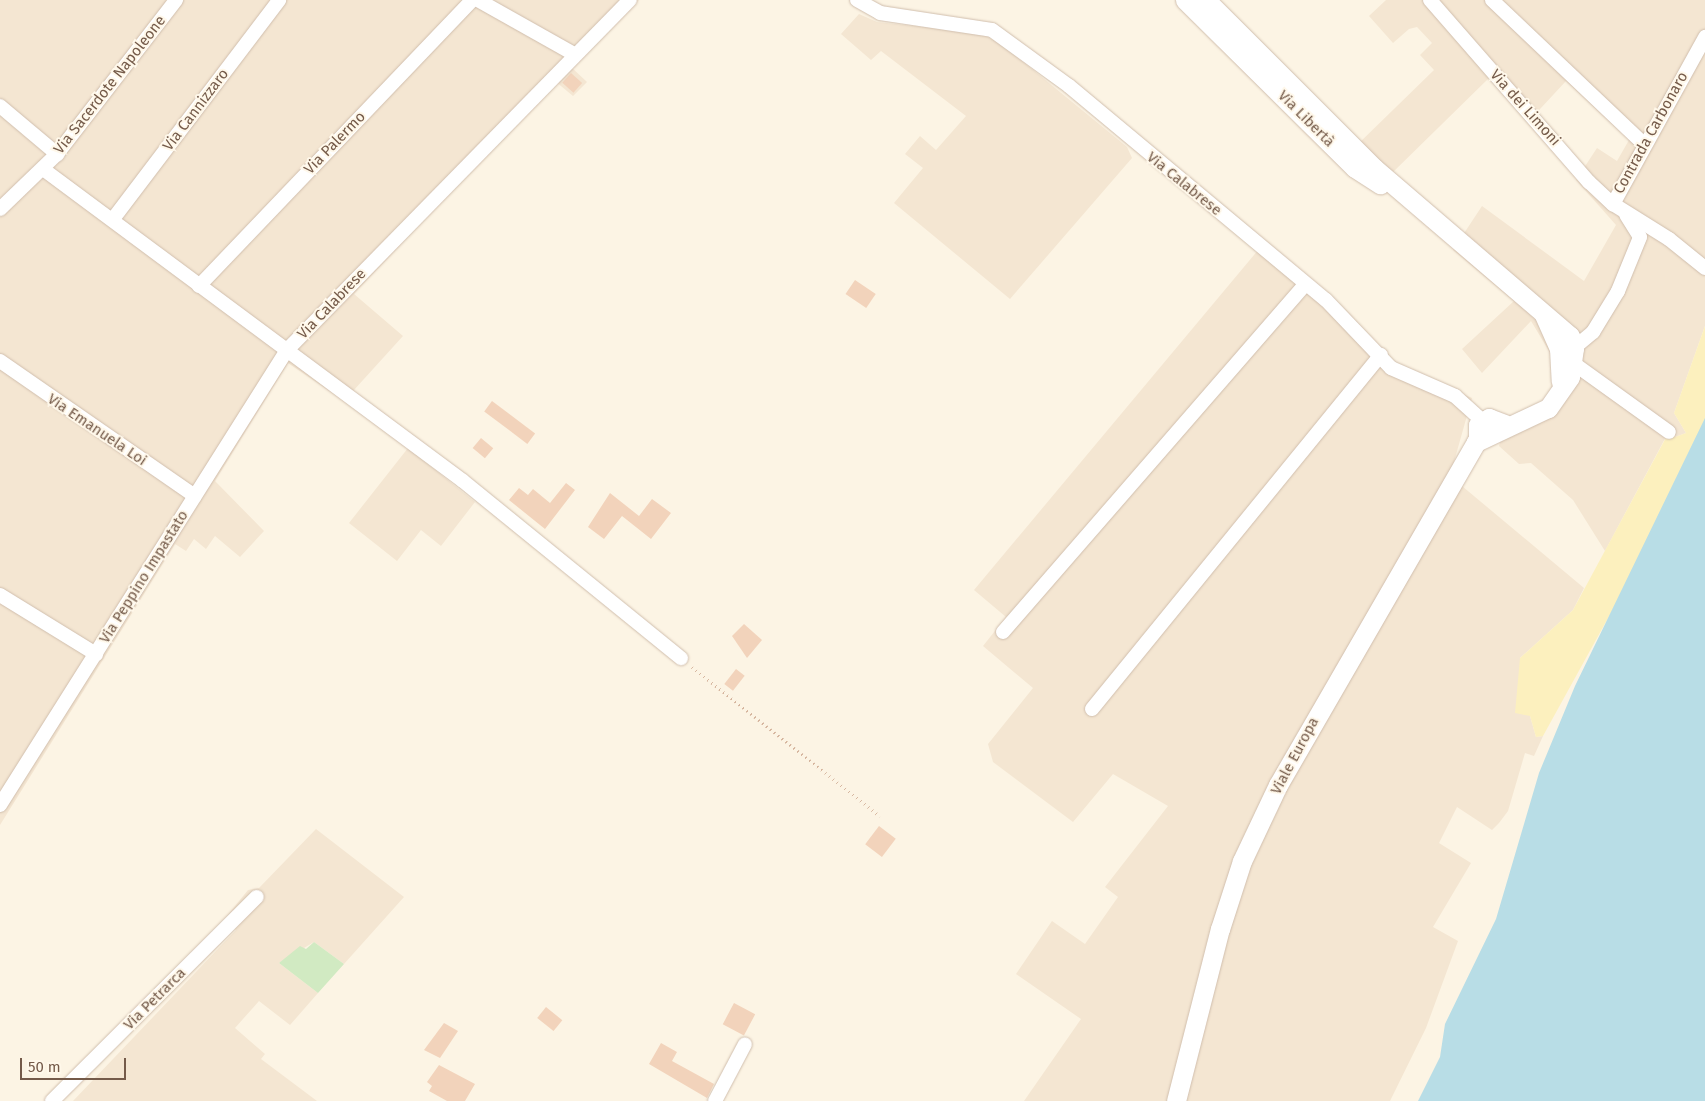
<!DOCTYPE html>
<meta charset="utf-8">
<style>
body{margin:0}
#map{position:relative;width:1705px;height:1101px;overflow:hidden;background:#fcf4e4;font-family:"Fira Sans",sans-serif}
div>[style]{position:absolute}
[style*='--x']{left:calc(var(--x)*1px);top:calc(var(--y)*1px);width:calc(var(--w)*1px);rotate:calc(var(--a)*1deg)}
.residential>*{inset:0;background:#f4e6d2}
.green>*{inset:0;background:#d1eac2}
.sand>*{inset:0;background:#fcf0be}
.water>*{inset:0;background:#b8dde6}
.building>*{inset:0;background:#f2d3bb;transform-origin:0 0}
.path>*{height:2.5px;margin-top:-1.25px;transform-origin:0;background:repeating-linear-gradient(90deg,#d6b69f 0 1px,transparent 0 5px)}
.roads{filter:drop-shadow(0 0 1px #d0bead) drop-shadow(0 0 1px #d0bead)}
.street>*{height:14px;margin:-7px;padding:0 7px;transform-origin:7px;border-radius:7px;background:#fff}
.secondary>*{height:19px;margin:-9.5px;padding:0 9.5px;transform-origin:9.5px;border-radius:9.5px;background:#fff}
span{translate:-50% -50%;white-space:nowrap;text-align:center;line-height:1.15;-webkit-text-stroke:4px #fff8ea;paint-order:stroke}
.street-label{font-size:15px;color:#745a49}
.scale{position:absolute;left:20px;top:1058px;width:106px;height:22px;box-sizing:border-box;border:2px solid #745a49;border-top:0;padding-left:6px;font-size:15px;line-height:18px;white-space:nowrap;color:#745a49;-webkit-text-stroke:4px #fff8ea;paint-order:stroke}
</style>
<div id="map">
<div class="residential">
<i style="clip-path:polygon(0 0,639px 0,570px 66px,587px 82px,573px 96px,555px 81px,354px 294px,403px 336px,344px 401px,288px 363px,215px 481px,264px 531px,240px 557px,215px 536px,206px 549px,194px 539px,186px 551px,175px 544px,0 825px)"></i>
<i style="clip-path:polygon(1386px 0,1705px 0,1705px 326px,1674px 413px,1686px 433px,1675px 437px,1668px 433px,1605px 551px,1573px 500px,1531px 463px,1519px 464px,1499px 446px,1507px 419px,1541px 406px,1551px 392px,1555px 361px,1531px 321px,1482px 373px,1462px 349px,1514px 301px,1453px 250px,1482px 206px,1584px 281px,1616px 225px,1576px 180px,1597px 148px,1617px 161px,1629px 140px,1566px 81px,1528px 122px,1489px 78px,1389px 176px,1356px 146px,1434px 70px,1420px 55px,1432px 43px,1417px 27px,1409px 29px,1393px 43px,1369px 16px)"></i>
<i style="clip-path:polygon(859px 14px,877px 22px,979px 33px,1000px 43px,1127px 147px,1132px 158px,1010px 299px,894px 203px,923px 168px,905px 154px,920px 136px,936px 150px,966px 116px,881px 51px,871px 60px,841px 34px)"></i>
<i style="clip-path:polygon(1264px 243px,1346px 310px,1397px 365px,1472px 398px,1450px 476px,1584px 588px,1573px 610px,1520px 658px,1530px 716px,1536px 737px,1543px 736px,1534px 756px,1525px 753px,1508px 811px,1499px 823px,1492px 830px,1457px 807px,1439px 843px,1471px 863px,1433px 927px,1458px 941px,1426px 1028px,1390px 1101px,1024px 1101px,1081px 1019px,1016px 974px,1052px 921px,1085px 944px,1118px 897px,1105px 887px,1168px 806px,1113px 774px,1073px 822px,993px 762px,988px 744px,1033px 688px,983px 646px,1006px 617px,974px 590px)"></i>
<i style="clip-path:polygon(408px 448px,475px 502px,441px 546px,421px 530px,397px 561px,349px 523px)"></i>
<i style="clip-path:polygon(316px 829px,404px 897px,344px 964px,314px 942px,279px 963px,318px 993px,290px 1025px,259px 1001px,235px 1028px,265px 1054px,261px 1059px,317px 1101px,73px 1101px,236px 930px,223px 921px,248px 890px,259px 888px)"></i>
</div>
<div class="green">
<i style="clip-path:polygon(314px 942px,344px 964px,318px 993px,279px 963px,300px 946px,306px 949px)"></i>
</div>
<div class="sand">
<i style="clip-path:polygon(1705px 326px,1705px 442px,1543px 736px,1536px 737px,1530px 716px,1515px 713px,1520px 658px,1573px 610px,1669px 432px,1675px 437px,1686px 433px,1674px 413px)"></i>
</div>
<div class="water">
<i style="clip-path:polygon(1705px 418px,1705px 1101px,1418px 1101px,1440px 1057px,1445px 1024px,1496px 919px,1539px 773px,1575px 686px)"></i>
</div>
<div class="building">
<i style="left:571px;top:73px;width:15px;height:13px;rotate:42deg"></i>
<i style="left:855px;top:280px;width:25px;height:17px;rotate:34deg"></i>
<i style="left:492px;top:401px;width:54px;height:13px;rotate:37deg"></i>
<i style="left:481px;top:438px;width:16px;height:13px;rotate:40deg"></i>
<i style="clip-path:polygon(566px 483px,575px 490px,545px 529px,509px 500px,519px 488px,528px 495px,533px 489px,550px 503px)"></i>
<i style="clip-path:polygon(610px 493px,639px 516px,652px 499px,671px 513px,651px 539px,622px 516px,604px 539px,588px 527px)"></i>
<i style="clip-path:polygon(744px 624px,762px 640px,747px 658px,732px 636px)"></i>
<i style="left:736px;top:669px;width:11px;height:19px;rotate:38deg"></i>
<i style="left:879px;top:826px;width:21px;height:23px;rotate:37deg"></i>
<i style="left:734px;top:1003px;width:24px;height:24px;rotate:28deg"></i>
<i style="left:546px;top:1007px;width:21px;height:14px;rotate:39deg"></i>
<i style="clip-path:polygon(444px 1023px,458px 1031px,440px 1058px,424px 1050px)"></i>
<i style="clip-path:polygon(661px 1043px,677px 1052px,672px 1061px,714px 1084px,707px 1098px,649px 1064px)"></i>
<i style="clip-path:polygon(439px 1065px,475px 1084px,465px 1101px,447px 1101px,429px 1091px,432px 1086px,427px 1082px)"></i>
</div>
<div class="path">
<i style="--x:692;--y:667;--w:240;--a:38.4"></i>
</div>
<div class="roads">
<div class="street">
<i style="--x:478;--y:0;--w:110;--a:29.4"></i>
<i style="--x:857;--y:0;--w:26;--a:29"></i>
<i style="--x:880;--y:13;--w:113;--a:8.6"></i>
<i style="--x:992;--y:30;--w:95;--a:36"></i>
<i style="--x:1069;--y:86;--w:334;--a:39.8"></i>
<i style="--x:1326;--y:300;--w:94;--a:46.3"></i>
<i style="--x:1391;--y:368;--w:70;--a:23.6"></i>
<i style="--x:1455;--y:396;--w:38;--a:42"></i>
<i style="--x:1430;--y:0;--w:242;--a:48.9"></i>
<i style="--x:1589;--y:182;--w:33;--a:43"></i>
<i style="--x:1613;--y:204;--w:66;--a:32"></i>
<i style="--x:1669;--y:239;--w:46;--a:38.9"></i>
<i style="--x:1492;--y:0;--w:209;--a:43.5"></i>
<i style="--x:0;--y:106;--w:75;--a:40.1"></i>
<i style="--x:43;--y:169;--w:523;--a:36.61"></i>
<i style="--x:463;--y:481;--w:281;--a:39.1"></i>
<i style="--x:1613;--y:204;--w:191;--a:-61.1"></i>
<i style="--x:0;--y:209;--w:79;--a:-44"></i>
<i style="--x:57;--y:154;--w:195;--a:-52.3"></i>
<i style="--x:113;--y:219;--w:275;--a:-52.8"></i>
<i style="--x:199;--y:286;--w:395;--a:-46.3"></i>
<i style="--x:1574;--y:348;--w:25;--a:-40"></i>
<i style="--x:1593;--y:332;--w:48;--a:-58.6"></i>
<i style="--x:1618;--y:291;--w:58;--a:-67.8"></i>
<i style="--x:1640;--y:237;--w:26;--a:-122"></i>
<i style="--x:0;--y:361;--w:237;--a:34.7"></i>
<i style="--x:1573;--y:363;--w:118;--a:35.7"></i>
<i style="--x:0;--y:595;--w:113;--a:31.6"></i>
<i style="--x:1003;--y:632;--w:460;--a:-49"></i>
<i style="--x:1092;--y:709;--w:457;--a:-50.8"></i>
<i style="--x:0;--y:805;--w:538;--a:-57.76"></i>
<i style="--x:287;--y:350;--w:490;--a:-45.6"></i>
<i style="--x:52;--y:1101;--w:289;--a:-44.9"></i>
<i style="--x:715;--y:1101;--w:64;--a:-62.2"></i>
</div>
<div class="secondary">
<i style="--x:1185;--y:0;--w:239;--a:44.7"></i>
<i style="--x:1355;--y:168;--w:30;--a:33"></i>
<i style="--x:1206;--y:0;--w:238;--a:45"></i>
<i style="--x:1374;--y:168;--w:258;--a:40.6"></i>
<i style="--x:1570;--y:336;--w:13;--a:72"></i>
<i style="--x:1574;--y:348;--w:29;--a:98"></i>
<i style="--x:1570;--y:377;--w:38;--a:125"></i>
<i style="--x:1548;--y:408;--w:80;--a:154.7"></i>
<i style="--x:1544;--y:315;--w:36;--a:66"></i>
<i style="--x:1559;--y:348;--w:33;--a:87"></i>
<i style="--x:1176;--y:1101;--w:178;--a:-75.7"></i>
<i style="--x:1220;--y:929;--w:71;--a:-72.1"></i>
<i style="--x:1242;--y:861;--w:84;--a:-64.7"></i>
<i style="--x:1278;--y:785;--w:401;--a:-60"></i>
<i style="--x:1478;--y:438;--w:13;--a:-90"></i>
<i style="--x:1478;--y:425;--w:13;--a:-32"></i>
<i style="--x:1489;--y:418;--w:17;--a:21"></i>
</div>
</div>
<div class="street-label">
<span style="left:110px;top:85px;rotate:-52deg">Via Sacerdote Napoleone</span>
<span style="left:1525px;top:108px;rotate:48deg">Via dei Limoni</span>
<span style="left:196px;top:110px;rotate:-53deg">Via Cannizzaro</span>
<span style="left:1306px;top:119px;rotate:45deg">Via Libertà</span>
<span style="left:1651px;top:133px;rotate:-61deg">Contrada Carbonaro</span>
<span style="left:335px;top:143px;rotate:-46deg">Via Palermo</span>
<span style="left:1184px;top:184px;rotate:39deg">Via Calabrese</span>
<span style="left:332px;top:304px;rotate:-46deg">Via Calabrese</span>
<span style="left:97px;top:430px;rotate:34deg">Via Emanuela Loi</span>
<span style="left:144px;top:577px;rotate:-58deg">Via Peppino Impastato</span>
<span style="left:1295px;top:756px;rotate:-62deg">Viale Europa</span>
<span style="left:155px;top:999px;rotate:-45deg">Via Petrarca</span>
</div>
<div class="scale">50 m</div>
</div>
